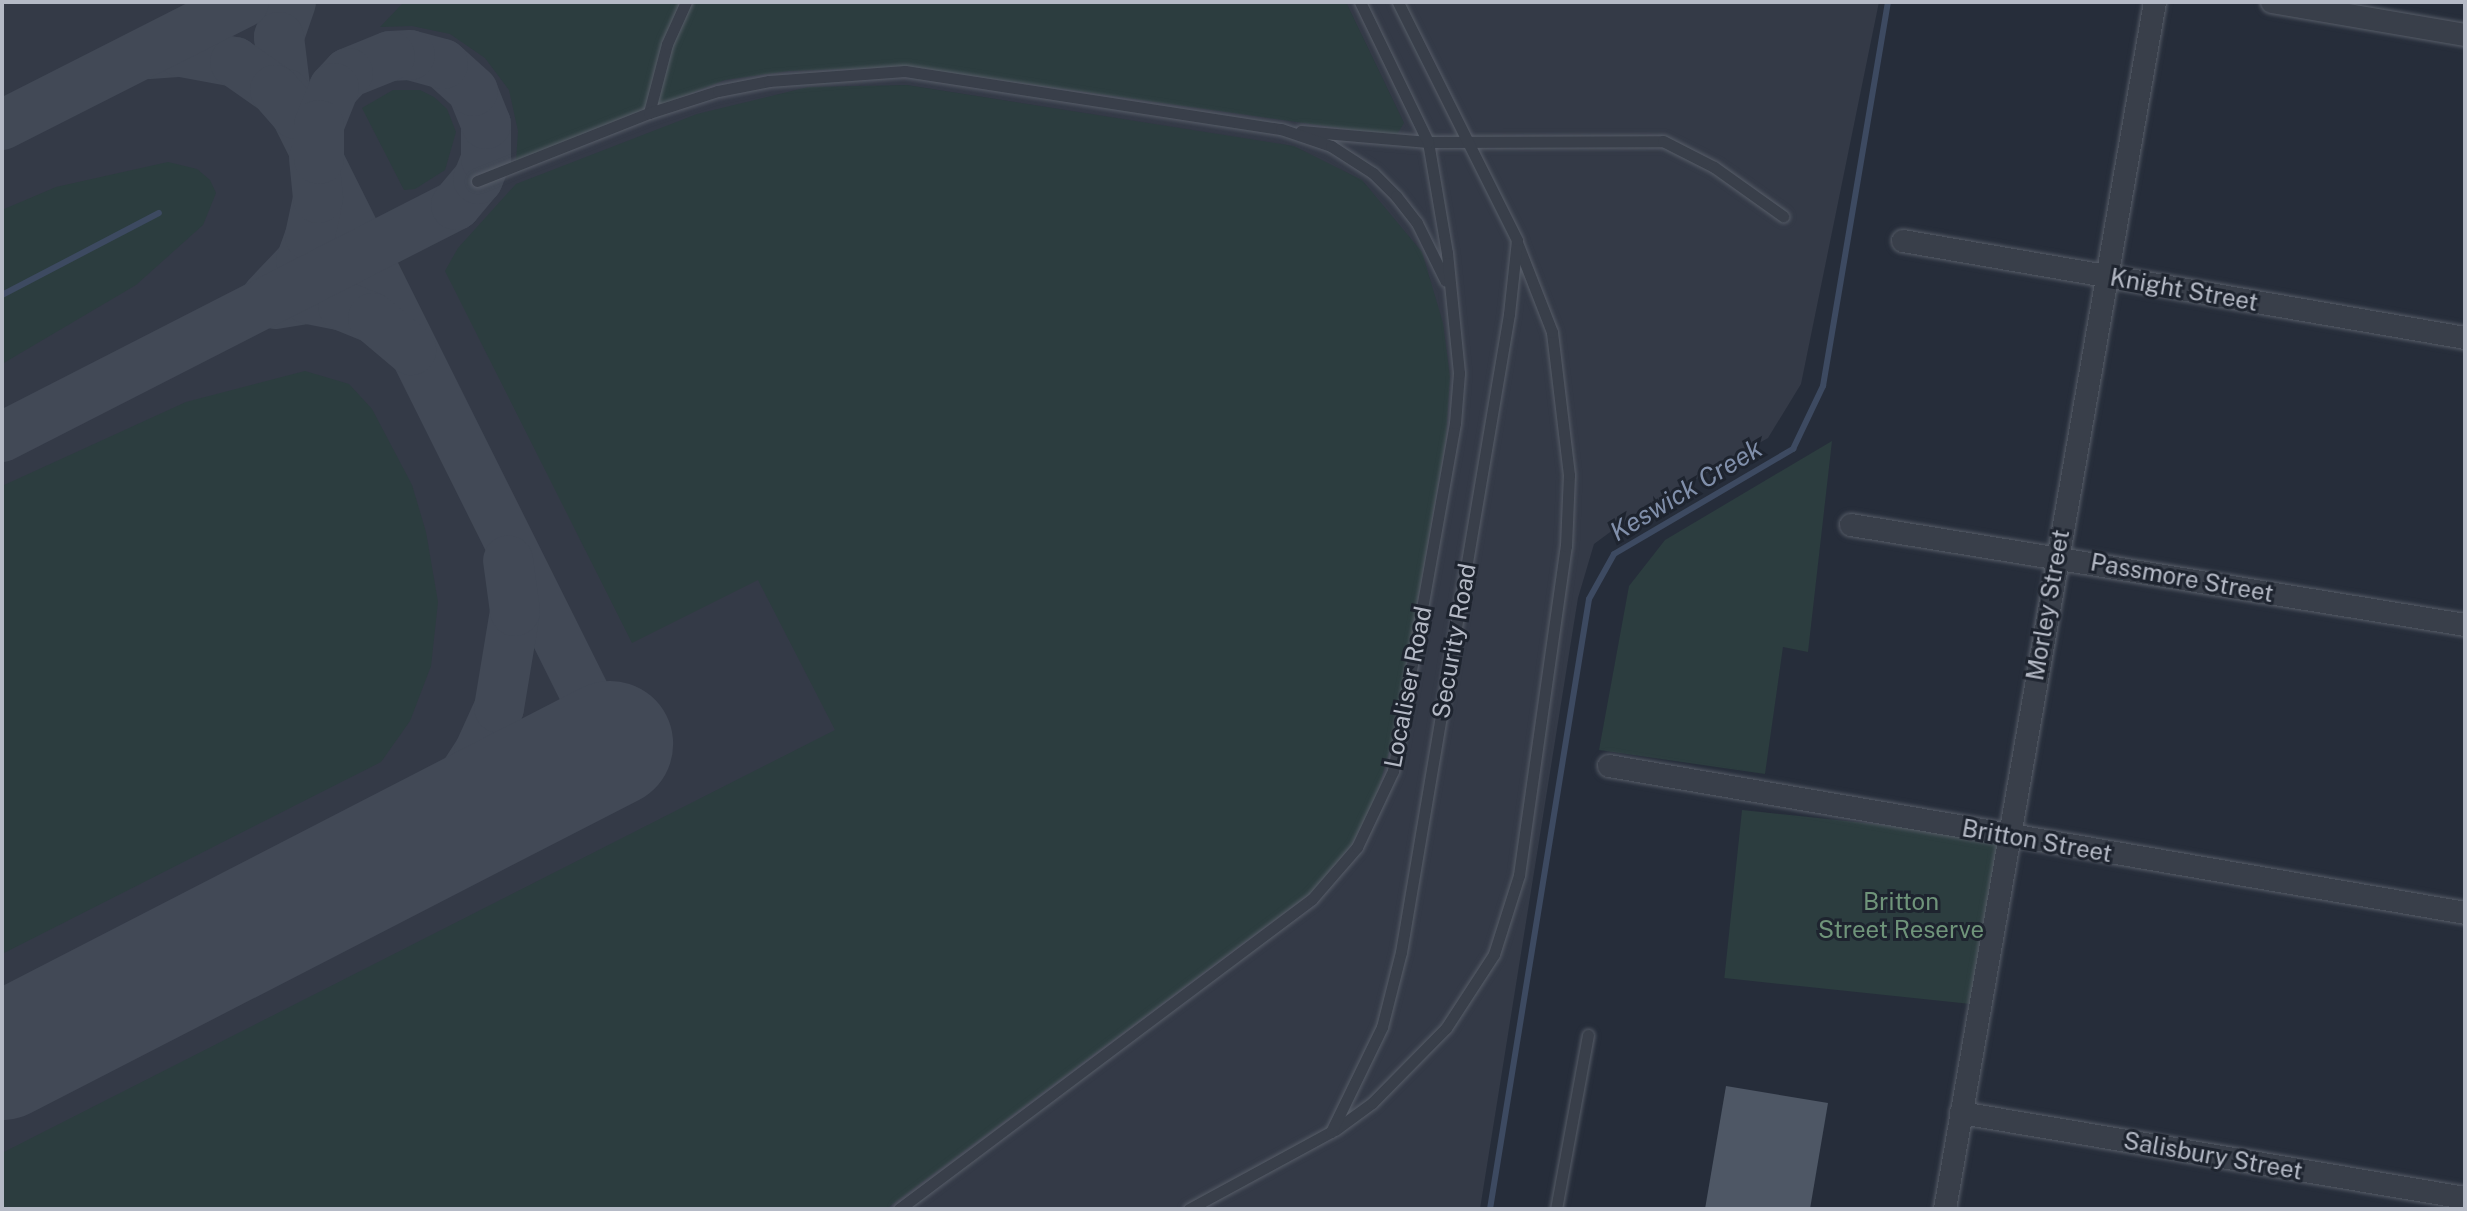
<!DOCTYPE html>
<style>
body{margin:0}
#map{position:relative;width:2467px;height:1211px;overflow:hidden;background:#262d3a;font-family:"Public Sans",sans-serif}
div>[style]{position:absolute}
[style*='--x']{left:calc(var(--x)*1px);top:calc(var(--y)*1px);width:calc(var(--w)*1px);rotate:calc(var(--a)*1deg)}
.airport>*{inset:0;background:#343a47}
.green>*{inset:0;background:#2c3d3f;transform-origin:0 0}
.stream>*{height:6px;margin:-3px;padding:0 3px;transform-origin:3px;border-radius:3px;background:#3d4a61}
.taxiway>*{height:50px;margin:-25px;padding:0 25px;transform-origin:25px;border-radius:25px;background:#424956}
.runway>*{height:126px;margin:-63px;padding:0 63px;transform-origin:63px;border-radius:63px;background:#424956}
.building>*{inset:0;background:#4e5765}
.roads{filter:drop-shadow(0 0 2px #575d68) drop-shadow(0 0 2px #575d68)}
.lane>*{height:11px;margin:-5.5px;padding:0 5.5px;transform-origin:5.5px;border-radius:5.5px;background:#393f4a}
.street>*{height:22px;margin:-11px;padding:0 11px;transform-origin:11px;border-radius:11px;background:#393f4a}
span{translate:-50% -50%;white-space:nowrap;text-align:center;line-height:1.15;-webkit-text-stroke:6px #1e242f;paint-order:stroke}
.street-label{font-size:24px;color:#b5bac6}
.park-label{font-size:24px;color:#6f947a}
.water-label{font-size:26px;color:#808faa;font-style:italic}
.frame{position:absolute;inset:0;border:4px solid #b5bac6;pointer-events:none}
</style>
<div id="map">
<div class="airport">
<i style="clip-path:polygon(2px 2px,1879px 2px,1801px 384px,1768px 438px,1632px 516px,1594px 544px,1578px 598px,1480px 1209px,2px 1209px)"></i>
</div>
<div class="green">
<i style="clip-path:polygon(404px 2px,1346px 2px,1404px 123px,1396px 136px,909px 67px,789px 71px,725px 80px,516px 162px,518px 131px,509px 90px,485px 58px,450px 34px,412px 26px,380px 27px)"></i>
<i style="clip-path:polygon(907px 85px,1294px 146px,1362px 180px,1422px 252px,1443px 323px,1450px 377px,1446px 438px,1395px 732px,1375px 800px,1352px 844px,1313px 891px,886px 1209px,2px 1209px,2px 1153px,835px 730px,758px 580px,632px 643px,445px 271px,458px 248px,516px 184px,697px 114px,808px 87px)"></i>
<i style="clip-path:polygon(393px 90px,420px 90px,434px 97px,447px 109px,456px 132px,445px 170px,415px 189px,404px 190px,362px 108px)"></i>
<i style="clip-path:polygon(168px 162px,197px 169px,210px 180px,216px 193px,203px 225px,136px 285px,2px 364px,2px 210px,56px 187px)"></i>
<i style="clip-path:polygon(305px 371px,349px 384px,372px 409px,412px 485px,426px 532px,438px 602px,431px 666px,410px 721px,381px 762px,2px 954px,2px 486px,186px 402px)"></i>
<i style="clip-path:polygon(1832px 441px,1808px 652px,1783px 647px,1765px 774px,1599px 750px,1629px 586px,1665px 540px)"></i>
<i style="left:1742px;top:810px;width:267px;height:169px;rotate:6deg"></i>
</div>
<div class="stream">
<i style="--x:2;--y:295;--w:177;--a:-27.6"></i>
<i style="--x:1490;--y:1209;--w:618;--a:-80.78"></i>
<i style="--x:1589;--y:599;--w:51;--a:-60.9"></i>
<i style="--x:1614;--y:554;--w:208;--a:-30.4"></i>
<i style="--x:1793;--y:449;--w:70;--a:-64.5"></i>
<i style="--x:1823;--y:386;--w:389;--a:-80.4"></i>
</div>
<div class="taxiway">
<i style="--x:291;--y:2;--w:37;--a:109"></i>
<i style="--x:279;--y:37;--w:57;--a:83"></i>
<i style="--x:286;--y:94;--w:726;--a:63.51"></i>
<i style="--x:149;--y:54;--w:32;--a:-4"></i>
<i style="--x:181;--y:52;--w:55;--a:10.5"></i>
<i style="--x:235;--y:62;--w:49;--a:35"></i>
<i style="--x:275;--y:90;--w:32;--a:49"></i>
<i style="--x:2;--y:125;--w:271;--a:-26.9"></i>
<i style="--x:267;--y:297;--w:50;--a:-46.6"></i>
<i style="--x:301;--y:261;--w:27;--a:-70"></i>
<i style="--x:310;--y:236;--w:39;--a:-78"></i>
<i style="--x:318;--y:198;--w:40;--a:-95.7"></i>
<i style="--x:275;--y:304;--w:33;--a:-9"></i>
<i style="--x:308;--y:299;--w:36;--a:11"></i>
<i style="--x:343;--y:306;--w:32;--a:22"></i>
<i style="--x:373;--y:318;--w:50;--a:40.1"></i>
<i style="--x:2;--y:437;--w:510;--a:-27.07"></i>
<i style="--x:456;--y:205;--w:34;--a:-50"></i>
<i style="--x:478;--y:179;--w:22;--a:-68"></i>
<i style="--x:486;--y:159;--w:35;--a:-90"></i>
<i style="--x:486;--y:124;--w:35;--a:-112"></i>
<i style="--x:473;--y:91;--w:40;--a:-138"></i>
<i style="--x:443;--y:64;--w:34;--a:-165"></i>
<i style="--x:410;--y:55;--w:20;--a:177"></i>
<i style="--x:390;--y:56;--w:45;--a:158"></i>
<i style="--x:348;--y:73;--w:21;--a:133"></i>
<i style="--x:334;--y:88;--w:40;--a:112"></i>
<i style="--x:319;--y:125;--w:34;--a:90"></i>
<i style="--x:378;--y:866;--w:86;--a:-41.7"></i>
<i style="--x:442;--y:809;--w:68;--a:-57"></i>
<i style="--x:479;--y:752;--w:48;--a:-65.6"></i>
<i style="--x:499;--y:708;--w:98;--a:-80.6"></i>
<i style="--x:515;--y:611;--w:51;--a:-97.8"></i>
</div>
<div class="runway">
<i style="--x:2;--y:1057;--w:684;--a:-27.24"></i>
</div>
<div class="building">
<i style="clip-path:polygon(1726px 1086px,1828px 1103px,1810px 1209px,1705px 1209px)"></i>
</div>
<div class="roads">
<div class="lane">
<i style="--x:649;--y:113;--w:71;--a:-75.4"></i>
<i style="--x:667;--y:44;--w:46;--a:-65.7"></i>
<i style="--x:1301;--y:131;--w:127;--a:5"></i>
<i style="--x:1428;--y:142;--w:235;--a:-0.2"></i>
<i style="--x:1663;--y:141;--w:57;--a:27"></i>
<i style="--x:1714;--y:167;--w:85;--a:35.4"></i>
<i style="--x:477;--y:181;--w:185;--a:-21.6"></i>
<i style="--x:649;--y:113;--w:72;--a:-17.7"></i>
<i style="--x:718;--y:91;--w:52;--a:-11.1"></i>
<i style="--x:769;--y:81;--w:136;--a:-4.2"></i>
<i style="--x:905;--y:71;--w:380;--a:8.8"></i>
<i style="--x:1281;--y:129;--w:53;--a:18.8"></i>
<i style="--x:1331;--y:146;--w:50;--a:32.7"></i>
<i style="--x:1373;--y:173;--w:33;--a:45"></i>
<i style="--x:1396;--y:196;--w:34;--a:52"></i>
<i style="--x:1417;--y:223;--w:64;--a:63.8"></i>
<i style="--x:1335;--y:1130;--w:46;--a:-36.1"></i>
<i style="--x:1372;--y:1103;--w:105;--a:-45.4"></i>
<i style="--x:1446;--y:1028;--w:88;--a:-57"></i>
<i style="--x:1494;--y:954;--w:83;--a:-72.4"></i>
<i style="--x:1519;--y:875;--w:332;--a:-81.9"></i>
<i style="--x:1566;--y:546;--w:71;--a:-87.6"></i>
<i style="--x:1569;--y:475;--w:144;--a:-96.8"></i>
<i style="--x:1552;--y:332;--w:97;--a:-111.3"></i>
<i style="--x:899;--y:1209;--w:516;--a:-36.89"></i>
<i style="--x:1312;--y:899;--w:69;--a:-49.1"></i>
<i style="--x:1357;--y:847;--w:84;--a:-64.7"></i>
<i style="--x:1393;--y:771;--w:353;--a:-79.9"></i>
<i style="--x:1455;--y:423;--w:50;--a:-85.4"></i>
<i style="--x:1459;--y:373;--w:121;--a:-95.7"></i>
<i style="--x:1447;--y:253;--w:113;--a:-99.7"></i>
<i style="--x:1428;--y:142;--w:156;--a:-115.9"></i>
<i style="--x:1189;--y:1209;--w:162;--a:-28.5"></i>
<i style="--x:1331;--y:1132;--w:117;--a:-64.1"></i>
<i style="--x:1382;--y:1027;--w:77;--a:-75.8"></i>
<i style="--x:1401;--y:952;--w:647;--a:-80.39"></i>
<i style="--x:1509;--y:314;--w:74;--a:-83.8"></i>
<i style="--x:1517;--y:240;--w:266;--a:-116.6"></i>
<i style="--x:1556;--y:1209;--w:177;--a:-79.6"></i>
</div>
<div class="street">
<i style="--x:2272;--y:2;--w:196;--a:9.7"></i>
<i style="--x:1903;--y:241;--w:570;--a:9.79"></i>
<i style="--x:1851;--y:525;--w:622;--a:9.25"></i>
<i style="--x:1609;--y:766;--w:869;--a:9.74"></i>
<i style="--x:1961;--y:1113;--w:511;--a:9.57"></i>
<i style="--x:1945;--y:1209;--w:1225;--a:-80.13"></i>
</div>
</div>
<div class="street-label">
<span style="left:2184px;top:290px;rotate:10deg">Knight Street</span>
<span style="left:2182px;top:578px;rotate:10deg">Passmore Street</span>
<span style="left:2048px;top:605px;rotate:-80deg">Morley Street</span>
<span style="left:1454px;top:641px;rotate:-80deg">Security Road</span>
<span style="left:1408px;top:687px;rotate:-79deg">Localiser Road</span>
<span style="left:2037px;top:841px;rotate:10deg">Britton Street</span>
<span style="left:2213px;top:1156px;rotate:10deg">Salisbury Street</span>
</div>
<div class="park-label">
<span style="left:1901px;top:916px">Britton<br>Street Reserve</span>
</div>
<div class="water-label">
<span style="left:1686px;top:490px;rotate:-31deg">Keswick Creek</span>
</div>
<div class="frame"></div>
</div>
